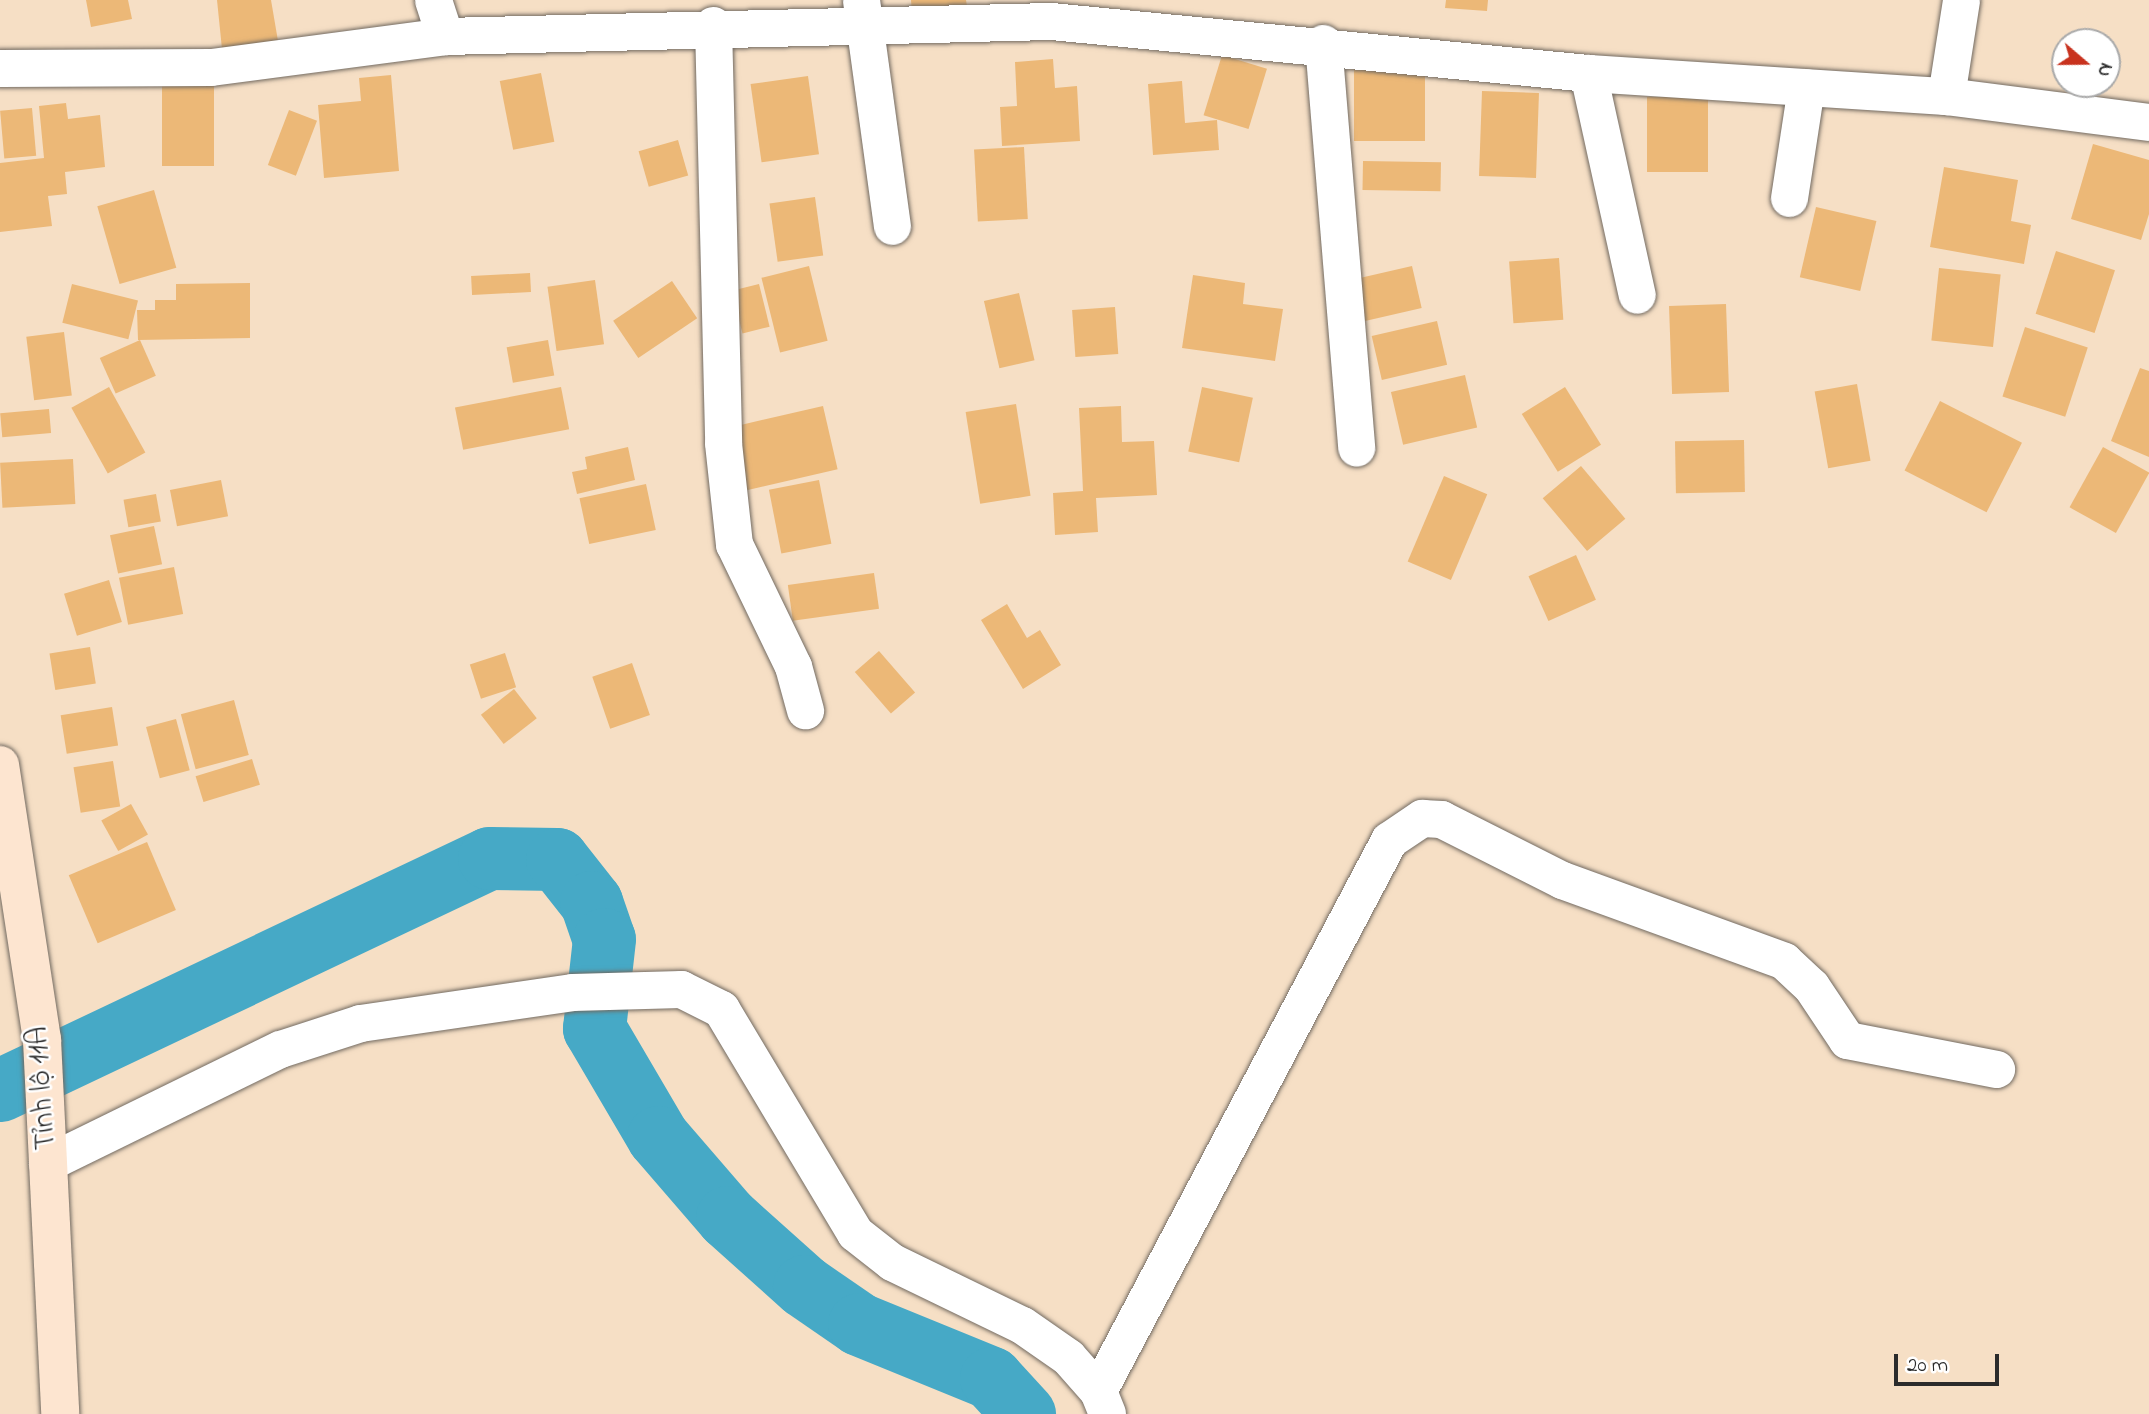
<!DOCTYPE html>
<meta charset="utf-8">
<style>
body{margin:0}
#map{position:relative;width:2149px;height:1414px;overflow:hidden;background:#f6dfc5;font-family:"Indie Flower",sans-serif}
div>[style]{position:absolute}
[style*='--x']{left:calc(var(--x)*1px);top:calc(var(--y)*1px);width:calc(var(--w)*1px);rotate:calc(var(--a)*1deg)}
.river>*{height:63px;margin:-31.5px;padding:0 31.5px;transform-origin:31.5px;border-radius:31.5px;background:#46a9c6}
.building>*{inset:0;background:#ecb877;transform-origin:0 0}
.roads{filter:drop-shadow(0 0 2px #726a61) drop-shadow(0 0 2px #726a61)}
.street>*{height:37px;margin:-18.5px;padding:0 18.5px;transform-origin:18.5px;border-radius:18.5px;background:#fff}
.secondary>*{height:38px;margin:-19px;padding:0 19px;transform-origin:19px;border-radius:19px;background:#fde5d0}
span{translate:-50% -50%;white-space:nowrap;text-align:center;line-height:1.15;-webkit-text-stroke:5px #fff;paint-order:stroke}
.street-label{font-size:30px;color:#2b2b2b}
.north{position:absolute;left:2051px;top:28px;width:70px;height:70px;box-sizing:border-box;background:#fff;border:2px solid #aaa;border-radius:50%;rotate:110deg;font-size:19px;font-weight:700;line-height:28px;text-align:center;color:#2b2b2b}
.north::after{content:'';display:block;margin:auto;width:24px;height:32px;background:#c8321e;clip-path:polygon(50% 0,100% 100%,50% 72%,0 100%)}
.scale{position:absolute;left:1894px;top:1354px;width:105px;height:32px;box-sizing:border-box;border:4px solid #2b2b2b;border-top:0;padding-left:9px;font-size:21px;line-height:24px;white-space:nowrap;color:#2b2b2b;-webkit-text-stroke:5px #fff;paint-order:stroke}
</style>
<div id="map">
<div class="river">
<i style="--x:0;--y:1090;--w:541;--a:-25.38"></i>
<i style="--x:489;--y:858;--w:68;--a:0.8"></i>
<i style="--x:557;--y:859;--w:55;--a:51.7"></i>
<i style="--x:591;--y:902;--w:39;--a:71"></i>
<i style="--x:604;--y:939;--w:90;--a:96.4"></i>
<i style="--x:594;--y:1028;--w:126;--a:59.6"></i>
<i style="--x:658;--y:1137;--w:106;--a:49.2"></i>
<i style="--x:727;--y:1217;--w:103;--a:41.9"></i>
<i style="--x:804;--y:1286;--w:67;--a:34.6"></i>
<i style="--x:859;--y:1324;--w:143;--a:22.2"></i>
<i style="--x:991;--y:1378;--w:49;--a:47.5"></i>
</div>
<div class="building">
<i style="clip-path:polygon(86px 0,128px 0,132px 19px,91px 27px)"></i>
<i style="clip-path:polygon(217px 0,271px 0,278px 41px,222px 49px)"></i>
<i style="clip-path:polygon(911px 0,966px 0,967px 6px,912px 13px)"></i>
<i style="clip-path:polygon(1446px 0,1488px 0,1487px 11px,1445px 8px)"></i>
<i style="left:1222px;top:55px;width:47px;height:63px;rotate:17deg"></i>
<i style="clip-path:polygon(1053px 59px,1055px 88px,1077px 86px,1080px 141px,1002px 146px,1000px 107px,1017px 106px,1015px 62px)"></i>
<i style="left:1354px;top:66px;width:71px;height:75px"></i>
<i style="left:541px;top:73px;width:70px;height:42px;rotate:79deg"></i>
<i style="clip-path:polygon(391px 75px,399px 171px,324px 178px,318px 105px,361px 101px,359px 78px)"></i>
<i style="left:808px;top:76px;width:79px;height:58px;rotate:82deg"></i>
<i style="clip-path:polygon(1182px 81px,1185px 123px,1217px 120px,1219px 150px,1153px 155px,1148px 84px)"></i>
<i style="left:162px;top:83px;width:52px;height:83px"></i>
<i style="left:1482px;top:91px;width:57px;height:85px;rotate:2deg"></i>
<i style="left:1647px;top:97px;width:61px;height:75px"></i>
<i style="clip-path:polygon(66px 103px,68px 119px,100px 115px,105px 167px,65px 172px,67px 194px,48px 196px,52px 226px,0 232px,0 163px,44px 158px,39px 106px)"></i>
<i style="left:32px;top:108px;width:48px;height:32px;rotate:85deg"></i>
<i style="left:289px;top:110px;width:30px;height:59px;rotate:21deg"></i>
<i style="left:678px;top:140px;width:37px;height:41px;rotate:74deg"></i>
<i style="clip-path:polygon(2093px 144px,2149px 160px,2149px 214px,2141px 240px,2071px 219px)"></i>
<i style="left:1024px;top:147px;width:72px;height:50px;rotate:87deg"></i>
<i style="left:1363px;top:161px;width:78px;height:29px;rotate:1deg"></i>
<i style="clip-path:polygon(1944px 167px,2018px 180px,2011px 221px,2031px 225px,2024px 264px,1930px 247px)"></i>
<i style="left:154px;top:190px;width:81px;height:59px;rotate:74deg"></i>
<i style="left:815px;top:197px;width:59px;height:46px;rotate:82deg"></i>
<i style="left:1816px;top:207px;width:62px;height:72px;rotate:13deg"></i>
<i style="left:2056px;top:251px;width:62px;height:66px;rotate:18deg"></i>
<i style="left:1559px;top:258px;width:62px;height:50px;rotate:86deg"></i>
<i style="left:809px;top:266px;width:77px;height:49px;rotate:76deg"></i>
<i style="left:1412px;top:266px;width:43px;height:58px;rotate:77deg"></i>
<i style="left:1939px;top:268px;width:62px;height:73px;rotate:6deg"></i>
<i style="left:530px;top:273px;width:19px;height:59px;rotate:87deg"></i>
<i style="clip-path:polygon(1193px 275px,1245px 283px,1243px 304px,1283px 309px,1275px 361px,1182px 348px)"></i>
<i style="left:595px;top:280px;width:65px;height:48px;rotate:82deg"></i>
<i style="left:672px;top:281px;width:45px;height:71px;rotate:56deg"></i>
<i style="clip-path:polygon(250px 283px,250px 338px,138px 340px,137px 310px,155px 310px,155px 300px,176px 300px,176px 284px)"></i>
<i style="left:72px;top:284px;width:68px;height:40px;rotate:14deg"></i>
<i style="left:759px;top:284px;width:44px;height:28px;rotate:76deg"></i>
<i style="left:1019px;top:293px;width:69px;height:36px;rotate:77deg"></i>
<i style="left:1726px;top:304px;width:88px;height:57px;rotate:88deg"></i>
<i style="left:1115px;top:307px;width:47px;height:43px;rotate:86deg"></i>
<i style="left:1437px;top:321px;width:45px;height:67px;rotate:77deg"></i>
<i style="left:2025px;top:327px;width:66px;height:73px;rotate:18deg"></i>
<i style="left:64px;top:332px;width:64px;height:38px;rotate:83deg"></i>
<i style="left:140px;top:340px;width:39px;height:44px;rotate:66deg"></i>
<i style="left:548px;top:340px;width:36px;height:42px;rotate:80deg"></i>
<i style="clip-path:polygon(2140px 368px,2149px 371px,2149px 457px,2111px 441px)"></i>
<i style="left:1465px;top:375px;width:54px;height:76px;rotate:77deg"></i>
<i style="left:1857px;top:384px;width:78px;height:43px;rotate:80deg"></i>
<i style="left:109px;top:387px;width:75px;height:43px;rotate:61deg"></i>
<i style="left:561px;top:387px;width:43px;height:108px;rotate:79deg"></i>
<i style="left:1202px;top:387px;width:52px;height:66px;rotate:12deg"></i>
<i style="left:1565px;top:387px;width:68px;height:51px;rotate:58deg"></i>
<i style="left:1940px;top:401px;width:92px;height:78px;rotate:27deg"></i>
<i style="left:1016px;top:404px;width:93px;height:51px;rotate:81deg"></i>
<i style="left:823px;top:406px;width:65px;height:102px;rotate:77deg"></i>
<i style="clip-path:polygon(1121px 406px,1122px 442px,1154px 441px,1157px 495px,1096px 498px,1098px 532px,1055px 535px,1053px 493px,1083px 491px,1079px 408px)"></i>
<i style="left:49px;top:409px;width:24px;height:49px;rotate:85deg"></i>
<i style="left:1744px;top:440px;width:52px;height:69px;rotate:89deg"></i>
<i style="clip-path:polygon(628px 447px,635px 480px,577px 494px,572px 472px,587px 469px,585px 457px)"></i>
<i style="left:2103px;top:447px;width:53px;height:69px;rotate:29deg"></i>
<i style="left:73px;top:459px;width:45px;height:73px;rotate:87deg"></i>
<i style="left:1581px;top:466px;width:69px;height:50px;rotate:50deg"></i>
<i style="left:1444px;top:476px;width:47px;height:93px;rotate:23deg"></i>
<i style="left:221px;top:480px;width:37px;height:52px;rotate:79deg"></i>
<i style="left:819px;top:480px;width:65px;height:51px;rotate:79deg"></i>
<i style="left:646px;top:484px;width:47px;height:68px;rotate:78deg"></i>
<i style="left:156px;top:494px;width:28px;height:33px;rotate:80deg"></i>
<i style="left:154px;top:526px;width:39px;height:45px;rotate:78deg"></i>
<i style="left:1576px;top:555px;width:49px;height:52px;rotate:66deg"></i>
<i style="left:174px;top:567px;width:48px;height:56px;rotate:79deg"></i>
<i style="left:874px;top:573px;width:36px;height:87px;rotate:82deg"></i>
<i style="left:109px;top:580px;width:44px;height:47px;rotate:73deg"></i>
<i style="clip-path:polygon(1007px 604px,1027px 638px,1040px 630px,1061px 665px,1023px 689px,981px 620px)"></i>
<i style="left:90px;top:647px;width:37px;height:41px;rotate:81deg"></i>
<i style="left:879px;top:651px;width:55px;height:32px;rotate:49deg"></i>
<i style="left:505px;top:653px;width:36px;height:37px;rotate:72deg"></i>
<i style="left:632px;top:663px;width:55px;height:42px;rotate:71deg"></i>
<i style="left:514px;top:689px;width:37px;height:42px;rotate:52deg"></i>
<i style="left:234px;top:700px;width:57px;height:55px;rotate:75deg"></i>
<i style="left:112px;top:707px;width:39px;height:52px;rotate:81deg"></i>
<i style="left:176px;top:719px;width:53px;height:31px;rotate:75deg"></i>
<i style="left:252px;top:759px;width:27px;height:59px;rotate:73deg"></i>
<i style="left:113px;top:761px;width:46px;height:40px;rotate:81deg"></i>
<i style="left:131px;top:804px;width:35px;height:34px;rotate:61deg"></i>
<i style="left:147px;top:842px;width:74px;height:85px;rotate:67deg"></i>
</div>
<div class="roads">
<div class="street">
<i style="--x:433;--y:0;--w:38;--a:72"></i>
<i style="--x:861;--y:0;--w:228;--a:82.2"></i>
<i style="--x:713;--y:25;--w:418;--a:88.6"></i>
<i style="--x:723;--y:443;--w:102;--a:83.8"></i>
<i style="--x:734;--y:544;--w:136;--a:64.2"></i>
<i style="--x:793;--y:666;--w:46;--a:74.7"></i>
<i style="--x:1323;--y:43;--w:406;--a:85.3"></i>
<i style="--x:0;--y:68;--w:211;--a:-0.3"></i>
<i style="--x:211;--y:67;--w:236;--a:-7.5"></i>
<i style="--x:445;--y:36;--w:606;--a:-1.42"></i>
<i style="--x:1051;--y:21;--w:540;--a:5.53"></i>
<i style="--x:1588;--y:73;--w:359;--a:3.7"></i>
<i style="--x:1946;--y:96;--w:205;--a:7.3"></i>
<i style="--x:1588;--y:73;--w:227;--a:77.6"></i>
<i style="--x:1946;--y:96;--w:97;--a:-81.1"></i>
<i style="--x:1789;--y:198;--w:112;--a:-81.3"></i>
<i style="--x:47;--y:1163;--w:259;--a:-26.1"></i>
<i style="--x:280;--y:1049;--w:84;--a:-18"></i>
<i style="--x:360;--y:1023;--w:214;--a:-8.3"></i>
<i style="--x:572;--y:992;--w:109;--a:-1.6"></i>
<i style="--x:681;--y:989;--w:45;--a:26.6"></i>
<i style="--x:721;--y:1009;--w:261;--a:59.1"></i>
<i style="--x:855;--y:1233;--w:47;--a:38.1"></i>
<i style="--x:892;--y:1262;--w:144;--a:25.9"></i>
<i style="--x:1022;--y:1325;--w:56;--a:34.8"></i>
<i style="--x:1068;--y:1357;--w:45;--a:48.6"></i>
<i style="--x:1098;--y:1391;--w:24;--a:68"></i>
<i style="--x:1098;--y:1391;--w:623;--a:-62.16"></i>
<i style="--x:1389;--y:840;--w:40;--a:-34"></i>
<i style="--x:1422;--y:818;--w:19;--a:3"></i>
<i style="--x:1441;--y:819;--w:136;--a:26.8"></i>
<i style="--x:1562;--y:880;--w:236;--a:20"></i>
<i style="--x:1784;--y:961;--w:37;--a:43"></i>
<i style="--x:1811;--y:986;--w:65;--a:56.3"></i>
<i style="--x:1847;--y:1040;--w:152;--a:11"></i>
</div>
<div class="secondary">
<i style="--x:0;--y:765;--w:278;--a:81.3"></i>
<i style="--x:42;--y:1040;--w:374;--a:87.2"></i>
</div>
</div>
<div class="street-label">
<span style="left:43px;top:1088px;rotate:-94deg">Tỉnh lộ 11A</span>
</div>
<div class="north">N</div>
<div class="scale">20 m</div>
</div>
